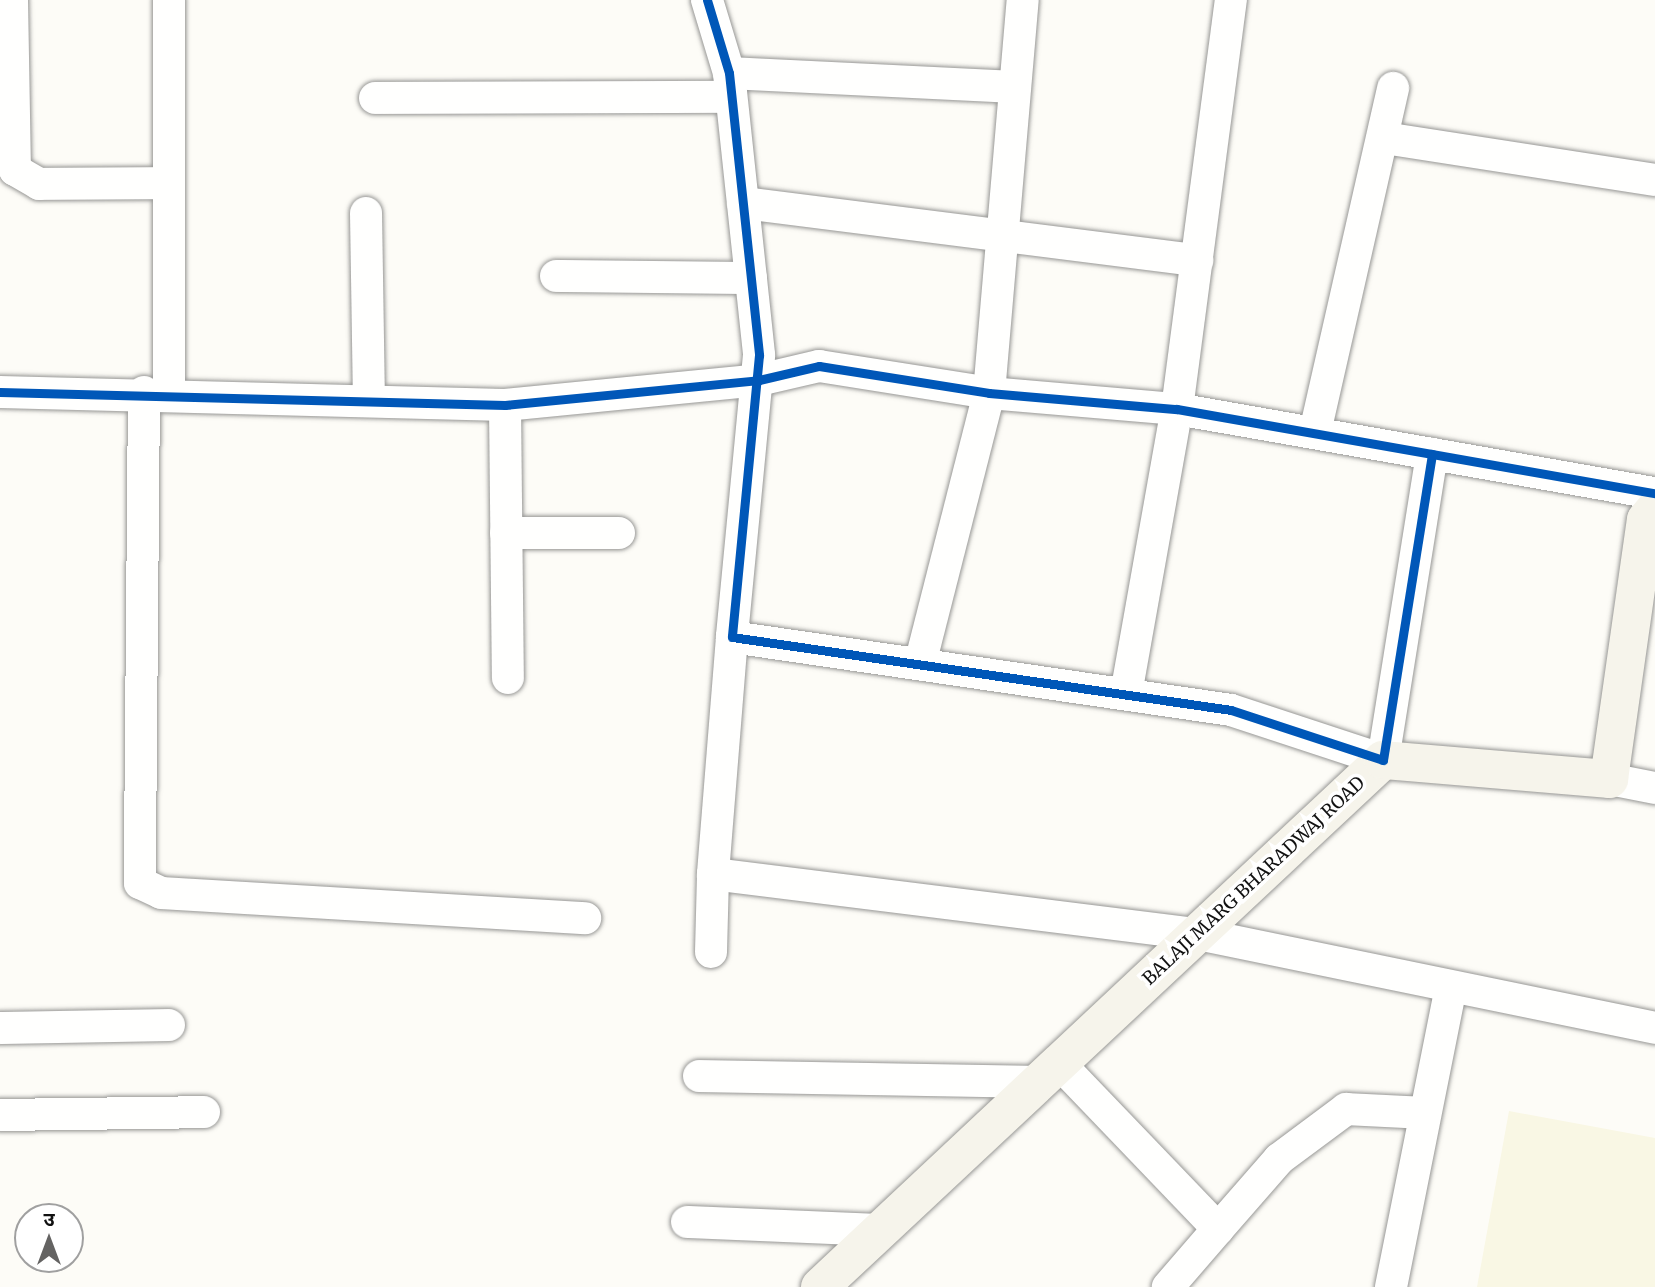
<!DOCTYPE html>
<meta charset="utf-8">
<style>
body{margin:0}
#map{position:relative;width:1655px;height:1287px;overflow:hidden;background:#fdfcf7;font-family:Merriweather,"Noto Sans Devanagari",serif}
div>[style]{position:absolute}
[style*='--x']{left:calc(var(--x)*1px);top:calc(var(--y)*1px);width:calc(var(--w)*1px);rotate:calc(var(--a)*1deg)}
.farmland>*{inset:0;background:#f9f7e4}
.roads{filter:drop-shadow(0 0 2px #979795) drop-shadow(0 0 2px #979795)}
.street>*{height:32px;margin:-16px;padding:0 16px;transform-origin:16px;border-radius:16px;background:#fffffe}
.secondary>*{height:38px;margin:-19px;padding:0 19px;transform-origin:19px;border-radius:19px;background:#f6f4eb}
.cycleway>*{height:9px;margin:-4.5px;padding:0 4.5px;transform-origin:4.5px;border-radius:4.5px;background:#0057b8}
span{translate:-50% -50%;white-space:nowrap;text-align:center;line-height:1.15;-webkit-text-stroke:7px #fff;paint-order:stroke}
.street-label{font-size:18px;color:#111}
.north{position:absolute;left:14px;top:1203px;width:70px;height:70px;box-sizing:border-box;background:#fff;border:2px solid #a0a0a0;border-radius:50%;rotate:0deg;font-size:19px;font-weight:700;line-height:28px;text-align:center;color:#111}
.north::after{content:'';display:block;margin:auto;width:24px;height:32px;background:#646362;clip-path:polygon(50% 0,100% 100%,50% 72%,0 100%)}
</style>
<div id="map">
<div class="farmland">
<i style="clip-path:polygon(1509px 1111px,1655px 1138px,1655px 1287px,1477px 1287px)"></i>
</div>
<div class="roads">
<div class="street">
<i style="--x:12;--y:0;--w:170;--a:89"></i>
<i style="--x:15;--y:170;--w:28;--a:30"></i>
<i style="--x:39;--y:184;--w:129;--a:-0.4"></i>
<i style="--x:169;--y:0;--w:392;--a:90"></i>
<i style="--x:707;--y:0;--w:76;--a:73.2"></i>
<i style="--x:729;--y:73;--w:284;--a:83.9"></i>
<i style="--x:759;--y:355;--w:283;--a:95.5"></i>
<i style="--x:732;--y:637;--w:504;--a:8.32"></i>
<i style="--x:1231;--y:710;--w:160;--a:18.2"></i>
<i style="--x:1383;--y:760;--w:310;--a:-80.9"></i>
<i style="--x:729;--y:73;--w:286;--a:2.8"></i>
<i style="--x:375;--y:98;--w:356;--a:-0.2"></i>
<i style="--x:1384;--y:138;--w:274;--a:8.8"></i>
<i style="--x:743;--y:203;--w:458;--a:7.2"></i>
<i style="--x:366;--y:213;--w:186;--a:89.1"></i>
<i style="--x:556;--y:276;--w:195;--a:0.6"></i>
<i style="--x:0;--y:392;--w:505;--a:1.47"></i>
<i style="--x:505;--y:405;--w:255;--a:-5.6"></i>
<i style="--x:759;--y:380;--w:62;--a:-13.1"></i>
<i style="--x:819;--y:366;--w:172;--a:9"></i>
<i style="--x:989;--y:393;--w:189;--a:4.9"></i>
<i style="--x:1177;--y:409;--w:485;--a:10"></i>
<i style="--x:144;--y:392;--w:491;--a:90.5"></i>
<i style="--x:140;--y:883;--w:23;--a:25"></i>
<i style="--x:161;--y:893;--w:425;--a:3.4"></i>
<i style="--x:505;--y:405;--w:273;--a:89.4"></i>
<i style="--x:1315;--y:432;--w:353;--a:-77.2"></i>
<i style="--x:506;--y:533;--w:113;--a:0"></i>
<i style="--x:732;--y:637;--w:238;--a:94.6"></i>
<i style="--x:713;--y:874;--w:489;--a:7.1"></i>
<i style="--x:1198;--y:934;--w:467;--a:11.6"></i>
<i style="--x:920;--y:664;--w:280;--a:-75.7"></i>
<i style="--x:989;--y:393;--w:394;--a:-85.1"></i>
<i style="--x:1126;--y:694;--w:290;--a:-79.9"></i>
<i style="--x:1177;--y:409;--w:413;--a:-82.5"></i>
<i style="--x:1609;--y:779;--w:47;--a:11.1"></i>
<i style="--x:711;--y:952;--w:78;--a:-88.5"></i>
<i style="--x:0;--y:1028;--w:169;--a:-1"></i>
<i style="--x:1059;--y:1063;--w:230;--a:46.2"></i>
<i style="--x:1218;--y:1229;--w:77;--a:130.8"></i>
<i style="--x:699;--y:1076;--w:340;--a:1"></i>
<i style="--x:0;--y:1115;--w:204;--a:-0.8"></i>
<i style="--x:687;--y:1222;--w:194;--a:2.4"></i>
<i style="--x:1218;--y:1229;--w:93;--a:-48.9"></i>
<i style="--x:1279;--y:1159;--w:84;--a:-36.7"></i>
<i style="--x:1346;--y:1109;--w:79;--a:2.9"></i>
<i style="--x:1391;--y:1287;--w:306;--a:-78.7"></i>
</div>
<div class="secondary">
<i style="--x:820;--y:1287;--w:771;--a:-43.11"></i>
<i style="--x:1383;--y:760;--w:227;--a:4.8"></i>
<i style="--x:1609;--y:779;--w:262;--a:-81.9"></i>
<i style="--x:1646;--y:520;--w:14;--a:-51"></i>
</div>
</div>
<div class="cycleway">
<i style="--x:707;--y:0;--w:76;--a:73.2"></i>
<i style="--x:729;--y:73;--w:284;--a:83.9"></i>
<i style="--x:759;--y:355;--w:283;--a:95.5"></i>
<i style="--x:732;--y:637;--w:504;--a:8.32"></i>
<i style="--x:1231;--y:710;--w:160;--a:18.2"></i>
<i style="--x:1383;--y:760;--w:310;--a:-80.9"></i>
<i style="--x:0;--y:392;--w:505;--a:1.47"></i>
<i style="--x:505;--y:405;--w:255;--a:-5.6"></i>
<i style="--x:759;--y:380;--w:62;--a:-13.1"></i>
<i style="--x:819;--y:366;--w:172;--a:9"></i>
<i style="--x:989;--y:393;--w:189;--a:4.9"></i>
<i style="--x:1177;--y:409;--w:485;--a:10"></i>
</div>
<div class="street-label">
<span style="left:1254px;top:881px;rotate:-43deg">BALAJI MARG BHARADWAJ ROAD</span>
</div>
<div class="north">उ</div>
</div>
